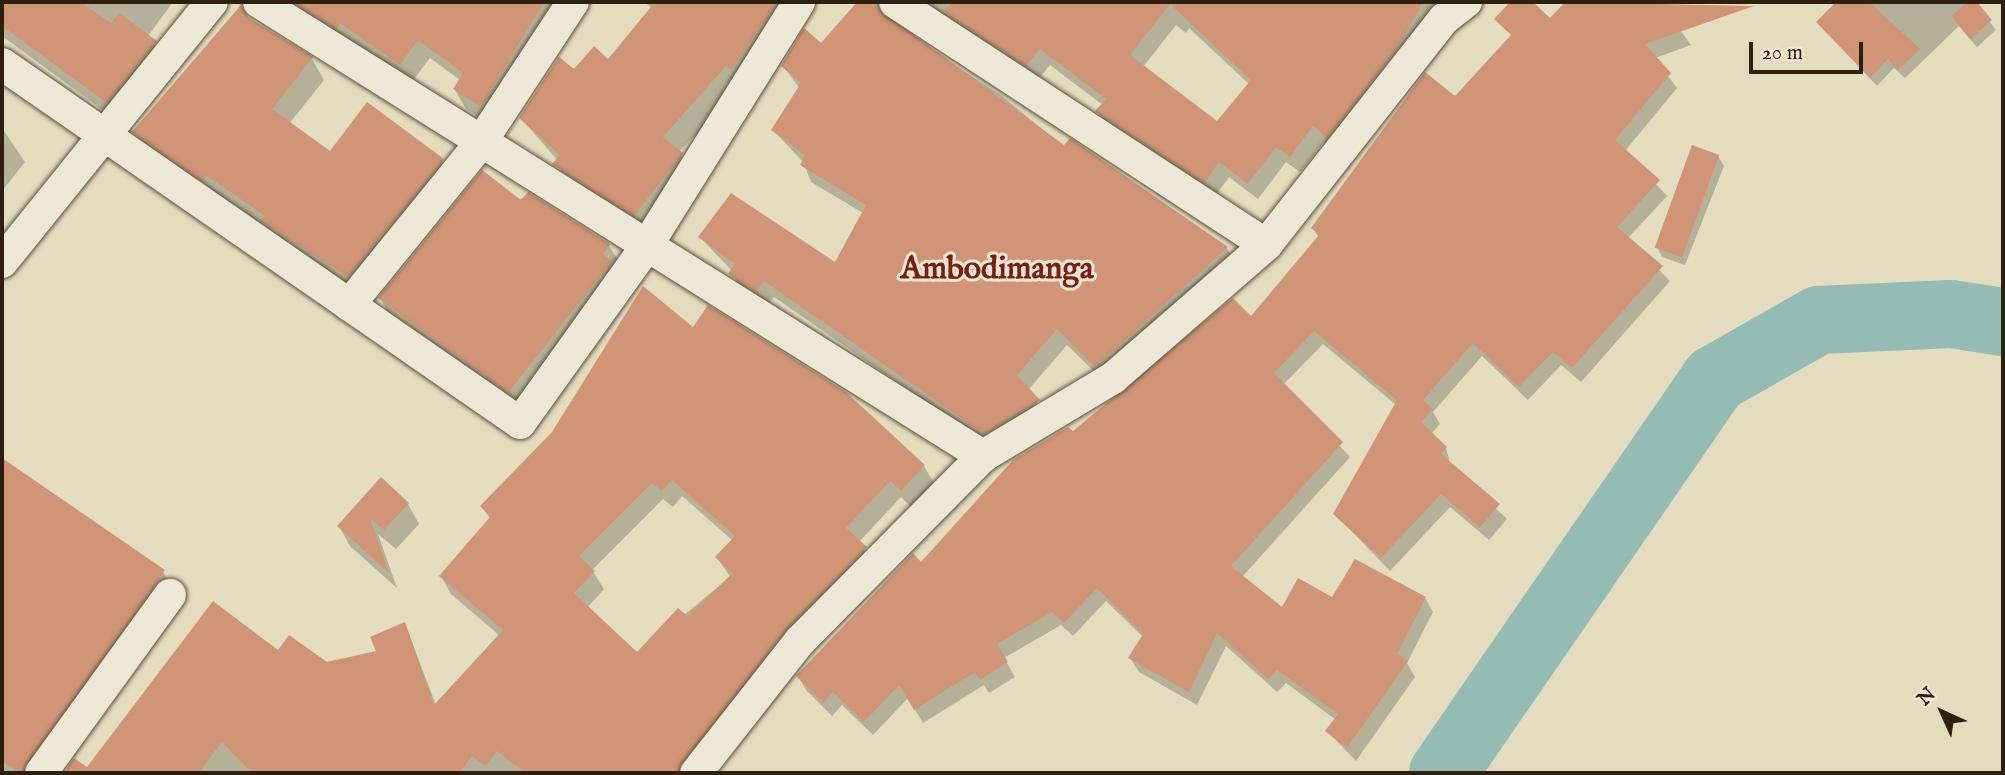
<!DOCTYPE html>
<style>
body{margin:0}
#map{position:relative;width:2005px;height:775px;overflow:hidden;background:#e3dcbf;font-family:"IM FELL English",serif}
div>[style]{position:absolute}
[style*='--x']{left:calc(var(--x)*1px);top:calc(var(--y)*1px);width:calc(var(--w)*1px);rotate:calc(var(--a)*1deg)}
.shadow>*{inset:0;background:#0003}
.river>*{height:68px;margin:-34px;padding:0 34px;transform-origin:34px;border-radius:34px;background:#95bbb5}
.building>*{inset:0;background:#d09576;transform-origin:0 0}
.roads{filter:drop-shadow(0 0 2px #5a4f3b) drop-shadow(0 0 2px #5a4f3b)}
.street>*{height:32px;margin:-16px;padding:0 16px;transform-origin:16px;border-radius:16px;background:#ede8d5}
span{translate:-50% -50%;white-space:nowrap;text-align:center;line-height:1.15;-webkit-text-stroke:6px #ede8d5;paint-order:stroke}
.district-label{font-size:32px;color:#7a1f14;font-weight:700}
.frame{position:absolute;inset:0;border:4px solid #2d200f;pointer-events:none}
.north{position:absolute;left:1907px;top:677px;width:70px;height:70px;-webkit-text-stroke:5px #ede8d5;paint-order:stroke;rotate:315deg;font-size:19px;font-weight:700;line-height:28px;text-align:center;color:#2d200f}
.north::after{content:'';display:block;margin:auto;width:24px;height:32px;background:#2d200f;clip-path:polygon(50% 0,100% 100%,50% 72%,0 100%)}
.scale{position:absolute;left:1749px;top:42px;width:114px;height:32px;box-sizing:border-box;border:4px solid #2d200f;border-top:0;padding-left:9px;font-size:21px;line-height:24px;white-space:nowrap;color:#2d200f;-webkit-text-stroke:5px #ede8d5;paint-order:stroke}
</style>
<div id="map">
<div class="shadow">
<i style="clip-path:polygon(2px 2px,173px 2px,148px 36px,167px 61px,118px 121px,2px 36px)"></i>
<i style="clip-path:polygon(270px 2px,567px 2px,493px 125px,466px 109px,455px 90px,460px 80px,430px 58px,411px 83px)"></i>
<i style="clip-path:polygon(644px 2px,795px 2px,760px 67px,679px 152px,693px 174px,646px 234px,565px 184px,558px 161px,521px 118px,574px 71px,609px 62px,652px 8px)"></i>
<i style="clip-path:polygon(evenodd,860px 2px,1443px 2px,1337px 154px,1324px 142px,1300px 172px,1286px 162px,1258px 199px,1229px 177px,1214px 198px,1107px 128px,1097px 111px,1103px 105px,1050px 65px,1036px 82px,916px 3px,885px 20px,1002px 96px,1064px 147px,1070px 141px,1227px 248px,1236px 265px,1106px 383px,1067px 345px,1028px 390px,1048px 418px,995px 450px,774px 297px,766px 307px,740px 291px,732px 271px,700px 237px,836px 264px,863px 213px,811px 182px,803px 162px,773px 130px,800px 89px,783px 66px,822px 46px,860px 2px,1176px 25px,1186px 33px,1189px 28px,1250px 85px,1218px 123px,1143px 67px,1176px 25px)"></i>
<i style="clip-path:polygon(1616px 2px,1660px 2px,1691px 45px,1655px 58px,1677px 88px,1625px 151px,1667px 196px,1628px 238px,1670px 281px,1581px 382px,1561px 365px,1528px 400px,1482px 356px,1433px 412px,1440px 424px,1431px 434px,1446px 448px,1451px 466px,1507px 519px,1489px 540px,1450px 507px,1390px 571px,1335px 514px,1396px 405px,1323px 344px,1283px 385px,1350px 457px,1242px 577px,1282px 610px,1333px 599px,1425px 598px,1433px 612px,1407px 663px,1415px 677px,1356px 761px,1327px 731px,1336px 720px,1286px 683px,1277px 692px,1226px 646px,1197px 705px,1139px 672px,1130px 658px,1143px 637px,1106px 601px,1073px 636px,1061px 625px,1004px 658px,1015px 677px,989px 693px,984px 685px,923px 723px,908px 698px,873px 735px,842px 705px,832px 716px,806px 690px,798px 676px,1072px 434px,1251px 319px,1319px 238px,1313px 228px,1455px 98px,1576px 37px)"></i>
<i style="clip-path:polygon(1839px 2px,1974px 2px,1996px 30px,1977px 47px,1959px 26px,1905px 78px,1894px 68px,1877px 86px,1818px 22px)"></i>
<i style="clip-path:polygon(248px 19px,312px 59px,324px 80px,289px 124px,331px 153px,442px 161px,455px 182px,361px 298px,147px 154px,135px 132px)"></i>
<i style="clip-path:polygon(2px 128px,25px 162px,2px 191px)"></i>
<i style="clip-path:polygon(1718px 156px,1724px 166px,1685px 265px,1662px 257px,1657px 247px)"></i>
<i style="clip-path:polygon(528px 194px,609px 245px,620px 264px,519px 410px,391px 317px,380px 298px)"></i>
<i style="clip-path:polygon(evenodd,693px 330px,924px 466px,934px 483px,912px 508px,901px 497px,859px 542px,875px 566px,696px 773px,66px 773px,75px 761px,87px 769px,278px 653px,327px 664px,379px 653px,405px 624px,436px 705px,500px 636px,451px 594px,441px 576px,490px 519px,483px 506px,693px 330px,682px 496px,733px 541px,717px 557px,730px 577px,637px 654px,587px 608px,604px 589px,592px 570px,663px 499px,673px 507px,682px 496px)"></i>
<i style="clip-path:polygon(2px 461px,163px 572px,173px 589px,40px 773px,2px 773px)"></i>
<i style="clip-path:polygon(408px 504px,419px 524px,396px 549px,378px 534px,397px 588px,350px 546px,339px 526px)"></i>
</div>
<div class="river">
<i style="--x:1443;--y:773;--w:479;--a:-55.4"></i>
<i style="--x:1715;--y:379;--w:120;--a:-29.6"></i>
<i style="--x:1819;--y:320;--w:132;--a:-2.6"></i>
<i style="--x:1951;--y:314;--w:53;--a:8.7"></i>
</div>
<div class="building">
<i style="clip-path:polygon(2px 2px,81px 2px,111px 23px,119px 13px,157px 41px,107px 103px,2px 26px)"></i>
<i style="clip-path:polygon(293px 2px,544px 2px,481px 107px,453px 89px,463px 73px,418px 40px,400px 65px,340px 23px,336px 29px)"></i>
<i style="clip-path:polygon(655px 2px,776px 4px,731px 70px,726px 66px,663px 137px,683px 153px,634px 216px,552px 164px,560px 155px,519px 118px,559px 57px,574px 69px,594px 46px,608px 59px)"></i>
<i style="clip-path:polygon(857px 2px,869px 2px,1064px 145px,1070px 138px,1228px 247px,1095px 367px,1057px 329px,1017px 375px,1040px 400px,984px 434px,764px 281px,756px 292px,728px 274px,735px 264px,698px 237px,731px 193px,835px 262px,866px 205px,800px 165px,805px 155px,771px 130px,801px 83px,781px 66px,804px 28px,821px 43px)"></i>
<i style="clip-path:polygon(evenodd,952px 2px,1423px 2px,1396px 50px,1327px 138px,1313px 126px,1290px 157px,1276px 147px,1248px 184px,1219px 162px,1204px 183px,1095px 111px,1106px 99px,1040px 49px,1026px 66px,944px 12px,952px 2px,1170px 4px,1251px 80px,1217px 121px,1130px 55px,1170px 4px)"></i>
<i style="clip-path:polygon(1510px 2px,1533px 2px,1550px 18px,1565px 2px,1754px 6px,1645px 44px,1671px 73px,1615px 140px,1660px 180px,1617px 227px,1663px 266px,1572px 368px,1553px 352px,1519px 387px,1473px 343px,1423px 400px,1433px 409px,1421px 422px,1447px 447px,1441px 454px,1500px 504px,1480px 527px,1441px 494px,1381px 558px,1333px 514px,1397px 400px,1314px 331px,1274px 373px,1343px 442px,1231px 566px,1282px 607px,1298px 578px,1332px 597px,1355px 559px,1426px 597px,1397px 654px,1408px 661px,1347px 748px,1325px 731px,1338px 714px,1277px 670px,1268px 679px,1217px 633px,1189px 692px,1128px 658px,1143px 634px,1097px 588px,1064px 623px,1052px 612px,997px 644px,1008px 662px,980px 680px,975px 672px,914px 710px,899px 685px,864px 722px,833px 692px,823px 703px,796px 676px,913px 553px,921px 562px,1013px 460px,1068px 427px,1073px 431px,1233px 298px,1251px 316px,1319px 235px,1311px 228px,1425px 72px,1455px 96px,1511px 35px,1494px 19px)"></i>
<i style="clip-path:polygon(1836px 2px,1869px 2px,1920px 49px,1898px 70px,1888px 59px,1870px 78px,1816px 22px)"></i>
<i style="clip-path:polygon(1968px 2px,1977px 2px,1992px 20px,1970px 39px,1951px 16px)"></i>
<i style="clip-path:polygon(241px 5px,249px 18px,313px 57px,272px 109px,330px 151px,367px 102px,444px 159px,348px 277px,261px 221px,265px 216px,207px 176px,203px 181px,132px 132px)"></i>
<i style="left:1692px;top:145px;width:29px;height:109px;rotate:20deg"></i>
<i style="clip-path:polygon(482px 170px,521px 200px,528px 192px,610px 244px,603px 254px,612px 261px,508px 393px,378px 298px)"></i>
<i style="clip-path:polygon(evenodd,643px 286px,693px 327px,708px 305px,846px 392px,925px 465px,901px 491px,890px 481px,846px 528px,867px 547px,786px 630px,678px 773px,525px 773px,497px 751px,485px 766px,472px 756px,459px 773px,252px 773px,222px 742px,198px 773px,64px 773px,74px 758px,87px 767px,213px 601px,278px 650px,289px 635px,327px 662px,376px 651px,370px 637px,405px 622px,434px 705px,503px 630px,439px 576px,490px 517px,480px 506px,552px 432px,643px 286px,672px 480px,735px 536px,715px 557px,732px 574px,687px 616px,678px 608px,637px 652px,574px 593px,595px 571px,579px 556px,652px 483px,662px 491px,672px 480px)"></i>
<i style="clip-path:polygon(2px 458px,165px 570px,23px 773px,2px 762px)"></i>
<i style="clip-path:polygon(381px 477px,409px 503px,384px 530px,370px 518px,389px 573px,337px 526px)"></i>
</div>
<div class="roads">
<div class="street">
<i style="--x:259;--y:2;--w:855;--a:32.09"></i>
<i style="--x:895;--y:2;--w:443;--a:33.2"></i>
<i style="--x:2;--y:64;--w:630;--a:34.72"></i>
<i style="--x:520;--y:423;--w:216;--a:-54.4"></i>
<i style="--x:646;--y:247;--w:289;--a:-58"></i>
<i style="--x:2;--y:262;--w:334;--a:-51.1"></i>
<i style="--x:349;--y:305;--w:206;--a:-50.9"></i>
<i style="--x:479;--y:145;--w:171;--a:-56.7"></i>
<i style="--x:41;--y:773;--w:220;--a:-54.1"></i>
<i style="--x:696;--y:773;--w:168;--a:-51.8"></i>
<i style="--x:800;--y:641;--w:260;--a:-45.3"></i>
<i style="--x:983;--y:456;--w:152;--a:-31"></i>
<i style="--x:1113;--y:378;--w:203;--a:-41"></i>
<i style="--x:1266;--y:245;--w:288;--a:-51.8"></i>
<i style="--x:1444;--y:19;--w:28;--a:-38"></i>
</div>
</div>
<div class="district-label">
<span style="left:997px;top:270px">Ambodimanga</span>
</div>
<div class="frame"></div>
<div class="north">N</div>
<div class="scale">20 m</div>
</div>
